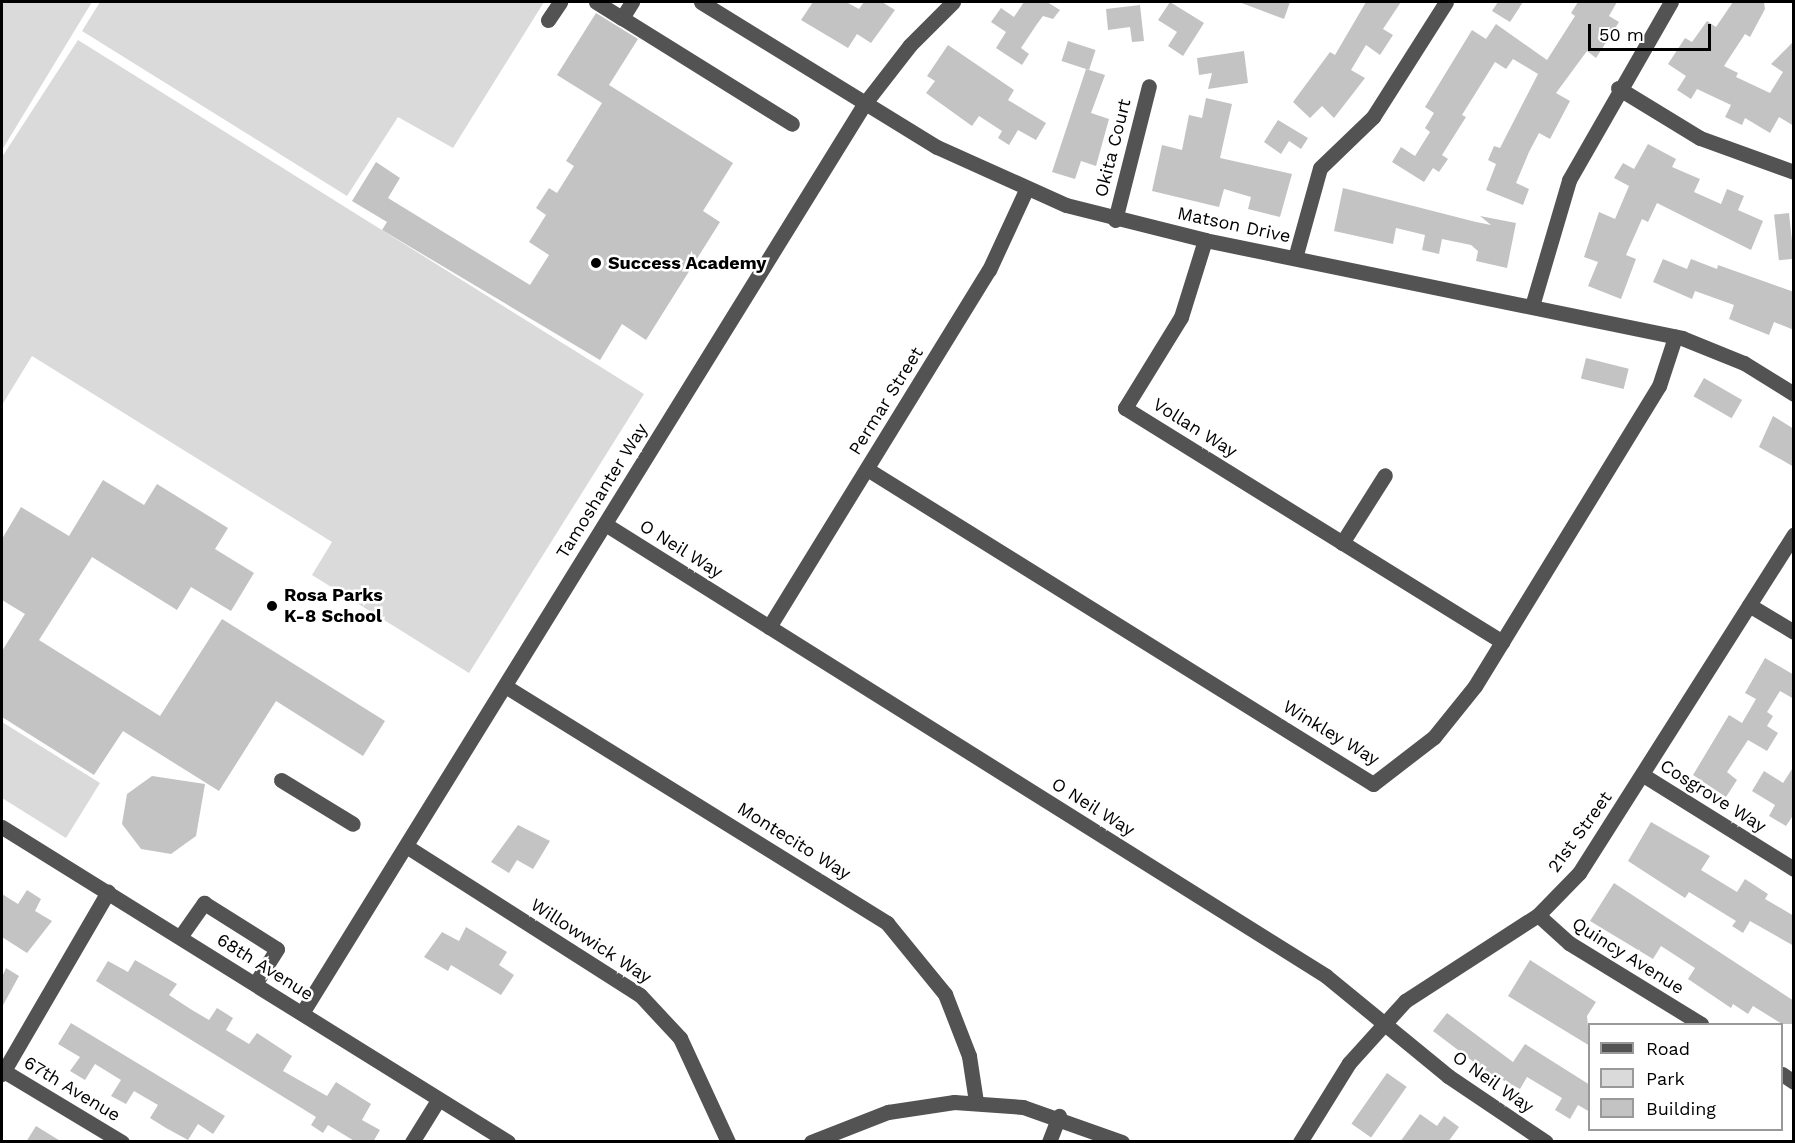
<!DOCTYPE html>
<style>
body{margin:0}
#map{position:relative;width:1795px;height:1143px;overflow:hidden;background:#fff;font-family:"Work Sans",sans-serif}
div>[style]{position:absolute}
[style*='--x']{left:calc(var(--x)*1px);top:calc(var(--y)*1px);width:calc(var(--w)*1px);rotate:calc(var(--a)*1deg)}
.green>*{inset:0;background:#dadada}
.building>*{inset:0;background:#c3c3c3;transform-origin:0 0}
.minor>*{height:15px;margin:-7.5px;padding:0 7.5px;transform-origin:7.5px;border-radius:7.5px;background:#535353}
.dots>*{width:16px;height:16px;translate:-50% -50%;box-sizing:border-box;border:3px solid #fff;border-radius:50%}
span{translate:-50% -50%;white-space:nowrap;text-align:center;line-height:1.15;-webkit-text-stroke:5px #fff;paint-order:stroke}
.street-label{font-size:18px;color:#000}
.poi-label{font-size:18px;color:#000;font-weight:700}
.left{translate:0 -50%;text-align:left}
.frame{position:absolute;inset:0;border:3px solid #000;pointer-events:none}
.legend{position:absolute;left:1588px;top:1023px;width:195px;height:108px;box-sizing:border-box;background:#fff;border:2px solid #999;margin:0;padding:8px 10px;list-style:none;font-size:18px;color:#000}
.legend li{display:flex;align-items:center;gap:12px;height:30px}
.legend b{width:30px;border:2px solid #999}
.scale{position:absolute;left:1588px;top:24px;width:123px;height:27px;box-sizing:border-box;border:3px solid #000;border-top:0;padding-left:8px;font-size:18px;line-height:21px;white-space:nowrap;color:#000;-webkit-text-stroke:4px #fff;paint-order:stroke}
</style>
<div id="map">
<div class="green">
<i style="clip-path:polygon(2px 2px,92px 2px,2px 150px)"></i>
<i style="clip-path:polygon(100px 2px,544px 2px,453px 148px,398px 117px,347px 196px,82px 31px)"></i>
<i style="clip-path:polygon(78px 40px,644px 394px,469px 673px,312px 575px,332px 542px,32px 356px,2px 405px,2px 157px)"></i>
<i style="clip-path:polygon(2px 722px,100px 783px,66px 838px,2px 798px)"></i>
</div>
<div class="building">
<i style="clip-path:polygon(813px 2px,846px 2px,859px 9px,864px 2px,882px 2px,895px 10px,871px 43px,857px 34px,848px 48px,801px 20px)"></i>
<i style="clip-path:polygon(1024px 2px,1047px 2px,1060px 10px,1053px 19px,1043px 16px,1037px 24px,1021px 48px,1029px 54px,1022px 65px,996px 48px,1006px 32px,991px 22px,1001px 8px,1014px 17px)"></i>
<i style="clip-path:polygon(1170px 2px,1204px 23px,1183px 56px,1168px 46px,1177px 32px,1158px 20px)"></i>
<i style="clip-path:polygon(1239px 2px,1290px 2px,1284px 19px)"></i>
<i style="clip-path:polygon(1366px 2px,1401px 2px,1383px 29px,1393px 35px,1380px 55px,1366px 45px,1351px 70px,1365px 78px,1334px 118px,1322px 106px,1310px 118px,1293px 102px,1330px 52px,1335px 55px)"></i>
<i style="clip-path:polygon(1498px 2px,1523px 2px,1510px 22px,1492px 11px)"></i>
<i style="clip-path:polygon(1578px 2px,1617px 2px,1609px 16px,1619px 22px,1596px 58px,1587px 51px,1556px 93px,1570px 101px,1550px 139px,1539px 133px,1529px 152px,1516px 183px,1529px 189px,1523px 205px,1486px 190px,1496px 164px,1488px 160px,1494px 146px,1500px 148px,1538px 74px,1513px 59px,1506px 69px,1495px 62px,1462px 115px,1466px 117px,1442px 155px,1448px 159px,1439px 172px,1433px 168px,1424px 182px,1392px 162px,1401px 147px,1415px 156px,1430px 132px,1425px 128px,1434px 113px,1425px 107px,1472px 30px,1486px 39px,1496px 24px,1547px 60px,1575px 16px,1571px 13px)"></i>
<i style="clip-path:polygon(1733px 2px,1764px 2px,1765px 9px,1750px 37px,1745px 34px,1724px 66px,1738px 73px,1736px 77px,1770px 93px,1783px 72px,1771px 64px,1794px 41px,1794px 126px,1779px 117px,1770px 133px,1745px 118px,1742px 125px,1725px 117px,1731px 105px,1697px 89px,1691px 99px,1677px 90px,1686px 76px,1668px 64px,1685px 38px,1692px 42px,1707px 21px,1716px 27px)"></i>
<i style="clip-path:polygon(1140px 5px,1144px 41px,1132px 42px,1130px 27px,1108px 30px,1106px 9px)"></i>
<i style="clip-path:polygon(596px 13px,638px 39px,609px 85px,733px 163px,703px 211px,720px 222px,646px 340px,622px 324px,600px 360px,382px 230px,387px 222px,352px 201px,376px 162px,400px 178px,388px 198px,530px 285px,549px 255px,529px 242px,546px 215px,536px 208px,549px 188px,557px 193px,574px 166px,566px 161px,602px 103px,557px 75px)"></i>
<i style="left:1068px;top:41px;width:29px;height:21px;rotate:18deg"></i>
<i style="clip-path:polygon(948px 45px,1014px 90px,1008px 100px,1046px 123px,1036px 140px,1018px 130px,1009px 145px,998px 138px,1002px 131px,979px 116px,972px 126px,926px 93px,935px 81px,927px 76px)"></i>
<i style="clip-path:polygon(1244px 51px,1248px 83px,1208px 89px,1212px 73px,1199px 75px,1197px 58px)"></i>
<i style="clip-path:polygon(1086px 69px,1105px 75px,1091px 113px,1109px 119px,1096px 166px,1081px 161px,1075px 179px,1052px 172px)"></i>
<i style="clip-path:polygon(1206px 98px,1232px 104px,1220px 158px,1292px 174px,1280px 217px,1248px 209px,1251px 197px,1224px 189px,1219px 207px,1152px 191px,1162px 145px,1182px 150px,1189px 115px,1202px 118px)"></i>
<i style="clip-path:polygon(1278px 120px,1308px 138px,1301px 149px,1289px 141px,1281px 154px,1264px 142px)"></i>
<i style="clip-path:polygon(1648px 144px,1676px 159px,1672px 167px,1700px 179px,1694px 192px,1721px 204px,1727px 189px,1744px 196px,1738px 210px,1763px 221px,1751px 250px,1657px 203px,1648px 222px,1642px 219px,1626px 255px,1636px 259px,1621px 299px,1588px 286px,1598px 262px,1584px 257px,1599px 212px,1615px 219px,1629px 186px,1614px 178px,1623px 163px,1634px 169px)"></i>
<i style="clip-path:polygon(1343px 188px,1476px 222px,1491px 225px,1480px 216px,1516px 223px,1507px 268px,1476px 261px,1478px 251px,1471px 245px,1442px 239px,1439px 254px,1422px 250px,1425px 235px,1396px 228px,1393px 244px,1334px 231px)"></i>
<i style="left:1789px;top:213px;width:46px;height:15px;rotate:84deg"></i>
<i style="clip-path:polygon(1663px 259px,1687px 269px,1691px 259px,1717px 269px,1718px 265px,1794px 292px,1794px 330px,1774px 322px,1769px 335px,1729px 319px,1734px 305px,1695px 291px,1692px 299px,1653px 282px)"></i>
<i style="left:1586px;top:358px;width:44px;height:21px;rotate:14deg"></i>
<i style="left:1704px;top:378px;width:44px;height:21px;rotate:30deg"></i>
<i style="clip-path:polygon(1773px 416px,1794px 429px,1794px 467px,1759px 447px)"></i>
<i style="clip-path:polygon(103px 480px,144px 505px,157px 484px,228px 528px,215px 549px,254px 573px,231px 611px,191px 587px,177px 610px,92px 557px,39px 640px,160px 716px,222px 619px,385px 721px,363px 756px,276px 701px,219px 791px,123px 731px,94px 775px,2px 717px,2px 651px,25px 614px,2px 600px,2px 539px,21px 507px,69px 536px)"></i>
<i style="clip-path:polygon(1765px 658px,1794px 675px,1794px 699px,1780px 691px,1767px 712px,1773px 716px,1767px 726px,1778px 733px,1767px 751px,1748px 740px,1727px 772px,1737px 780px,1726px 797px,1693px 775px,1729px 715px,1742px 723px,1756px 699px,1745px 693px)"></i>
<i style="clip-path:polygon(1794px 766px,1794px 814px,1786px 826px,1769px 816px,1775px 805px,1752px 791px,1764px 771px,1783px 783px)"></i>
<i style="clip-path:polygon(152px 776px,205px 784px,196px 836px,171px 854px,141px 849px,122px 824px,127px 794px)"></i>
<i style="clip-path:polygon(1651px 822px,1710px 856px,1701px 870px,1737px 892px,1745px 879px,1768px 894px,1765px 899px,1794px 916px,1794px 946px,1750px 921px,1743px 933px,1732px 926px,1736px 921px,1702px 900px,1689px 892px,1685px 898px,1628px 861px)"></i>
<i style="clip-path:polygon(518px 825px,550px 841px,533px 869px,517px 860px,509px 873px,491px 862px)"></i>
<i style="clip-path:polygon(1614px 883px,1794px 1001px,1794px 1024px,1782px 1024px,1753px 1006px,1748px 1014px,1733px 1004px,1731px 1008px,1688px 979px,1695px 968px,1661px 946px,1653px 959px,1590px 921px)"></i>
<i style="clip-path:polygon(27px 890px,41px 899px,35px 911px,52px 921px,27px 953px,2px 937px,2px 894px,18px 904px)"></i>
<i style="clip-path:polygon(466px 927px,507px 952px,499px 965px,514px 975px,501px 995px,451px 965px,448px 971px,424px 957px,442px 932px,459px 941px)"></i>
<i style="clip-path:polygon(135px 960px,177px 984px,169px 995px,192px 1010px,209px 1020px,217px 1008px,233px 1018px,226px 1030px,249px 1044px,257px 1033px,292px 1056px,283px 1071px,327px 1096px,336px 1082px,371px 1104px,362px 1120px,380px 1130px,373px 1142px,356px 1142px,328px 1125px,323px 1133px,311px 1125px,316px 1117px,96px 981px,108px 961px,128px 972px)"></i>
<i style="clip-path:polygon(1530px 960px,1596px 1002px,1587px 1016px,1590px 1046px,1508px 996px)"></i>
<i style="clip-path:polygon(6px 968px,19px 976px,2px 1007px,2px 977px)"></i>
<i style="clip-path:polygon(1447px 1013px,1513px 1062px,1525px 1044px,1590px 1085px,1590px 1112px,1578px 1105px,1570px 1119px,1555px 1110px,1562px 1098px,1527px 1077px,1520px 1089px,1487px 1072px,1433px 1031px)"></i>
<i style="clip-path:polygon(71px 1023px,225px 1116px,213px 1134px,198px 1124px,188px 1140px,166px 1128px,150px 1118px,158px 1105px,134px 1091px,126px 1104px,111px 1096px,121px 1080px,95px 1064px,85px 1080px,70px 1071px,80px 1057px,58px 1044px)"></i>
<i style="left:1387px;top:1073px;width:24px;height:62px;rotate:35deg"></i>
<i style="clip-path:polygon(1420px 1114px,1437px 1126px,1444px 1116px,1459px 1127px,1448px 1142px,1400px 1142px)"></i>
<i style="clip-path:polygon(36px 1126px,62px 1142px,26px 1142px)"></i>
</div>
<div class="minor">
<i style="--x:596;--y:2;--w:31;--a:32"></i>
<i style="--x:622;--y:18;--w:19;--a:-58"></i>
<i style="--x:701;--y:2;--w:277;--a:31.6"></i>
<i style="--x:937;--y:147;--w:141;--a:24.2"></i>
<i style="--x:1066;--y:205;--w:143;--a:14.1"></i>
<i style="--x:1205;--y:240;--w:487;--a:11.6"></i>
<i style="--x:1682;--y:338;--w:67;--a:22"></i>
<i style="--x:1744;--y:363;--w:59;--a:31.8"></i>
<i style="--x:622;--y:18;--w:200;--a:31.9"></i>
<i style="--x:548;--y:20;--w:22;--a:-56"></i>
<i style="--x:1618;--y:88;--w:96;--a:31.4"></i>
<i style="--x:1700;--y:138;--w:100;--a:19.9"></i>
<i style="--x:1115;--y:220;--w:138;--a:-75.8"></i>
<i style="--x:1205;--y:240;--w:81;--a:107.3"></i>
<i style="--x:1181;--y:317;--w:107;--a:121.6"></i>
<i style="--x:1125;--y:408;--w:444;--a:31.8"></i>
<i style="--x:1295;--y:258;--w:93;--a:-74.5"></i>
<i style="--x:1320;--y:168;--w:74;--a:-43.9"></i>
<i style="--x:1373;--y:117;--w:136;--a:-57.6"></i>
<i style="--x:1532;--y:306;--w:131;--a:-73.6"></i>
<i style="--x:1569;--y:180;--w:205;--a:-60.2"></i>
<i style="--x:867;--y:469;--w:596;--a:31.9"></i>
<i style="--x:1373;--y:784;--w:77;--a:-37.6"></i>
<i style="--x:1434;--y:737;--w:65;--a:-51.2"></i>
<i style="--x:1475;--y:686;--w:352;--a:-58.5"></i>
<i style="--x:1659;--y:386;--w:52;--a:-71.9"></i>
<i style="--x:605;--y:524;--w:851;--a:32.08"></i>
<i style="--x:1326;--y:976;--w:158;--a:39.3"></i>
<i style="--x:1448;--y:1076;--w:118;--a:34"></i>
<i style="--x:1342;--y:543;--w:80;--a:-57.7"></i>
<i style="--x:1749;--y:605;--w:52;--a:31"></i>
<i style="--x:769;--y:627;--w:419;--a:-58.4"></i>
<i style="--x:989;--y:270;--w:88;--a:-65.2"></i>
<i style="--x:505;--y:686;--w:450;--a:31.8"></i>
<i style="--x:887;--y:923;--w:92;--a:50.8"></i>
<i style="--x:945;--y:994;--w:66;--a:68.8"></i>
<i style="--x:969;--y:1056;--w:47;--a:81.3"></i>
<i style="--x:1643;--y:775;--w:178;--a:31.9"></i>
<i style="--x:281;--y:780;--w:84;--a:31.4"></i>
<i style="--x:2;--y:827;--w:596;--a:31.9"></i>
<i style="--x:406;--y:846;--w:277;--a:32.5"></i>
<i style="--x:640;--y:995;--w:59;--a:47.1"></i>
<i style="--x:680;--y:1038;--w:115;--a:65.2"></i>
<i style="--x:1538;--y:915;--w:42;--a:42.1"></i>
<i style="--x:1569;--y:943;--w:155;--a:31.5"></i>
<i style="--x:180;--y:937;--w:42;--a:-54.8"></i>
<i style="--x:204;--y:903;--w:86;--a:32.2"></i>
<i style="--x:277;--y:949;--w:41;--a:122.2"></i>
<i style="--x:302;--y:1013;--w:1070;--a:-58.26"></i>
<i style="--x:865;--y:103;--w:73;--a:-52.2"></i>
<i style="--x:910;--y:45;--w:61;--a:-45"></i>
<i style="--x:2;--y:1070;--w:140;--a:31"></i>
<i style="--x:2;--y:1074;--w:211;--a:-59.8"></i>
<i style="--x:1782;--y:1074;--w:14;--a:34"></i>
<i style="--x:412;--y:1142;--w:49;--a:-58.2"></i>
<i style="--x:811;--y:1142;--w:83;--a:-21.3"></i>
<i style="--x:888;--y:1112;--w:67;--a:-8.6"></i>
<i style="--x:954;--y:1102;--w:69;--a:4.1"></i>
<i style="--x:1023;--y:1107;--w:105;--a:19.5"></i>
<i style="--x:1049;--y:1142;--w:28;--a:-69"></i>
<i style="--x:1300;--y:1142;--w:93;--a:-58.2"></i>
<i style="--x:1349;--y:1063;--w:84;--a:-47.9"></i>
<i style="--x:1405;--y:1001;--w:158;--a:-32.9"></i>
<i style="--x:1538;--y:915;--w:59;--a:-45.7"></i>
<i style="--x:1579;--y:873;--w:401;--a:-57.6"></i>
</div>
<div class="dots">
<i style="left:596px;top:263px;background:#000"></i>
<i style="left:272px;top:606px;background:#000"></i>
</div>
<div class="street-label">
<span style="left:1113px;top:148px;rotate:-76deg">Okita Court</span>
<span style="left:1234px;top:225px;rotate:12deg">Matson Drive</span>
<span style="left:886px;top:401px;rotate:-58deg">Permar Street</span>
<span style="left:1195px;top:428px;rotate:32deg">Vollan Way</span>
<span style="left:602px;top:491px;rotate:-58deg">Tamoshanter Way</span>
<span style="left:681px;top:549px;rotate:32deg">O Neil Way</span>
<span style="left:1331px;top:733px;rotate:31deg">Winkley Way</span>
<span style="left:1713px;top:796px;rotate:32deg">Cosgrove Way</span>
<span style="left:1093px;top:807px;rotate:32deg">O Neil Way</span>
<span style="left:1580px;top:832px;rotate:-54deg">21st Street</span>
<span style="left:794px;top:841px;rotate:32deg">Montecito Way</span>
<span style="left:591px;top:941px;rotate:33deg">Willowwick Way</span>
<span style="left:1628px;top:956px;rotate:32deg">Quincy Avenue</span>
<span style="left:265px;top:967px;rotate:32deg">68th Avenue</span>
<span style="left:1493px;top:1082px;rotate:35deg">O Neil Way</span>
<span style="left:72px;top:1089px;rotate:31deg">67th Avenue</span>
</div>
<div class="poi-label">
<span class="left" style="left:608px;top:263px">Success Academy</span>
<span class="left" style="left:284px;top:606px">Rosa Parks<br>K-8 School</span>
</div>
<div class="frame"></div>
<ul class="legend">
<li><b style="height:8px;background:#535353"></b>Road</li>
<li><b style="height:16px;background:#dadada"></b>Park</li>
<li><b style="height:16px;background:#c3c3c3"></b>Building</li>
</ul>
<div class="scale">50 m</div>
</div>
